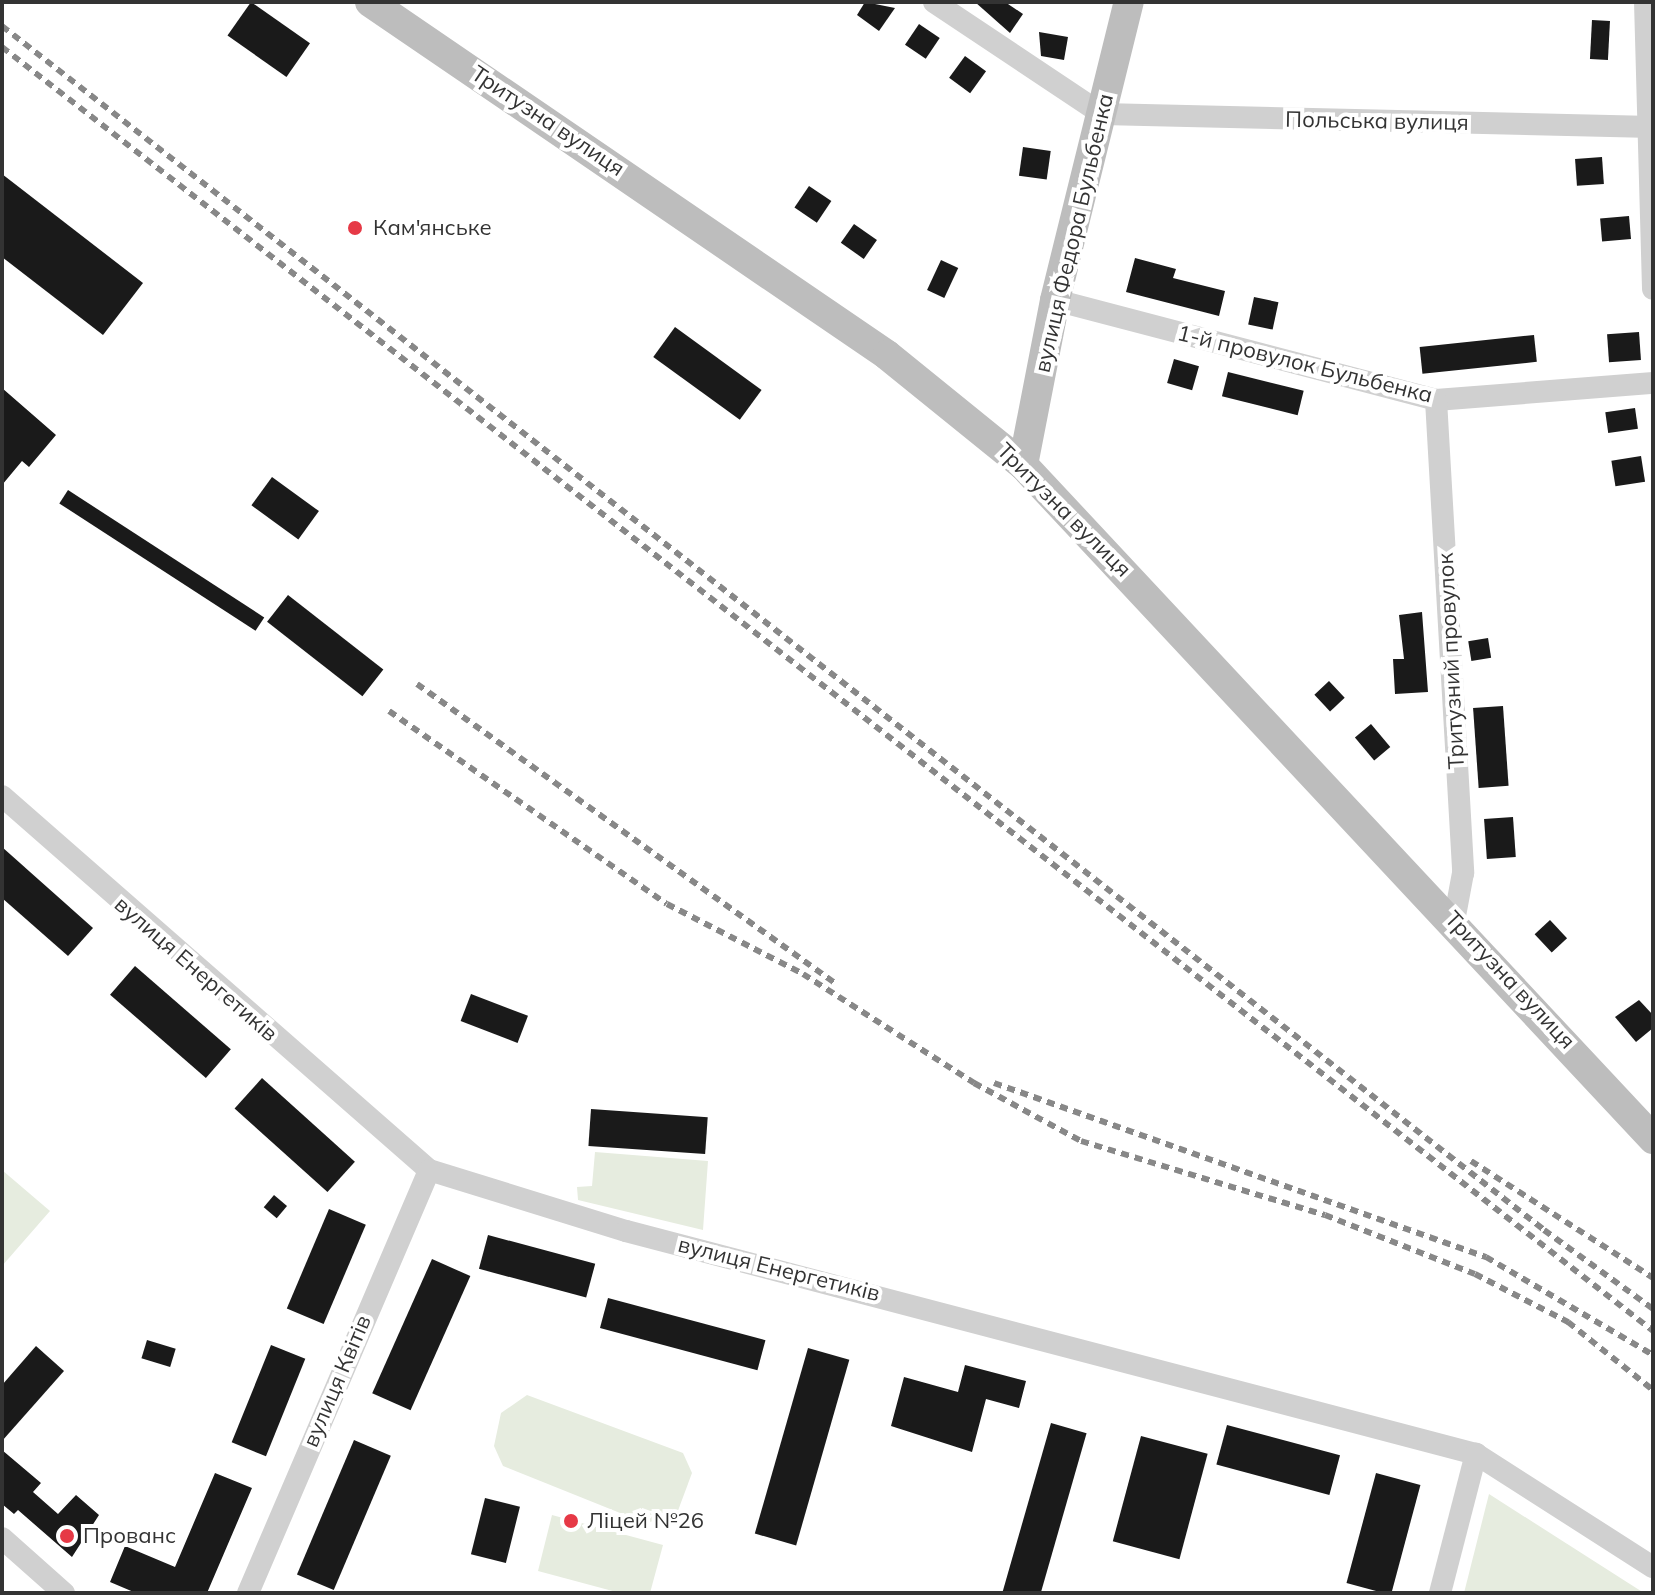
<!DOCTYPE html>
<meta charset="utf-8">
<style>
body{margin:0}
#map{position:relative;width:1655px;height:1595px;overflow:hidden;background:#fff;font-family:Mulish,sans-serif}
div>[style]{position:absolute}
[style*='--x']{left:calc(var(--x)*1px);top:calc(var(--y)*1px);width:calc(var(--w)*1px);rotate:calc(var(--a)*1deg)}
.green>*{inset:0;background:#e6ecdf}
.building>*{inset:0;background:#1a1a1a;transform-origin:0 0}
.street>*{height:22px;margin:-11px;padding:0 11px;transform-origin:11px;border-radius:11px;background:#d0d0d0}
.secondary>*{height:30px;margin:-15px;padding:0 15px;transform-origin:15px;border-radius:15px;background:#bdbdbd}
.rail>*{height:6px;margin-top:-3px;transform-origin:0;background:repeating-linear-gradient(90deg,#888 0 8px,transparent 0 14px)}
.dots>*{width:22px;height:22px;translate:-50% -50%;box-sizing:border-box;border:4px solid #fff;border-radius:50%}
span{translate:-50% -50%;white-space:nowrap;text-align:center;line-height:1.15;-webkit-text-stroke:8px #fff;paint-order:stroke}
.street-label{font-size:22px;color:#333}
.poi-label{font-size:22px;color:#333}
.left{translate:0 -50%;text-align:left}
.frame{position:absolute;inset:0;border:4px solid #333;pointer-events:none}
</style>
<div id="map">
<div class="green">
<i style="clip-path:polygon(595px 1152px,708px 1161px,703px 1230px,578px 1200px,577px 1187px,592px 1186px)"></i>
<i style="clip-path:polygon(2px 1170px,50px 1211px,2px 1266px)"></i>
<i style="clip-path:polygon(527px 1395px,683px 1453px,692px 1473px,676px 1516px,645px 1523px,503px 1466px,494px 1446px,501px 1413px)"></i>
<i style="clip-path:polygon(1489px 1494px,1644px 1593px,1464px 1593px)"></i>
<i style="clip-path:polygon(552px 1515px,663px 1545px,650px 1593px,620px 1593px,538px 1571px)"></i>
</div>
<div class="building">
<i style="left:251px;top:2px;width:72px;height:41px;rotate:35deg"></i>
<i style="clip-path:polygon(865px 2px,895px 8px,879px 31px,857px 15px)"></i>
<i style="clip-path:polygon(975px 2px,1005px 2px,1023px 14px,1010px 33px)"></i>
<i style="left:1592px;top:20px;width:18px;height:39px;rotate:3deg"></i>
<i style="left:919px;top:24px;width:25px;height:25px;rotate:34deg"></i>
<i style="clip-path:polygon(1039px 32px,1068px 37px,1064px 60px,1041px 56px)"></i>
<i style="left:965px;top:56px;width:26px;height:27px;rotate:36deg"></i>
<i style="left:1023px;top:147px;width:28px;height:29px;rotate:8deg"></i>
<i style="left:1602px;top:157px;width:27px;height:27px;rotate:86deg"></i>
<i style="clip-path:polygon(2px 174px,143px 283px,103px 335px,2px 257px)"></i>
<i style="left:809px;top:186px;width:27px;height:26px;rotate:34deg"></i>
<i style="left:1629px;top:216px;width:23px;height:29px;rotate:85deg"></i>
<i style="left:854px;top:224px;width:28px;height:23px;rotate:35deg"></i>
<i style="clip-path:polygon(1135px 258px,1176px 269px,1173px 278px,1225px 291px,1219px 316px,1126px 292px)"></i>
<i style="left:941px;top:260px;width:19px;height:33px;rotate:25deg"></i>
<i style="left:1254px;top:297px;width:25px;height:28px;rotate:12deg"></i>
<i style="left:675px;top:327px;width:107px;height:37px;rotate:36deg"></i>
<i style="left:1639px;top:332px;width:28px;height:32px;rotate:86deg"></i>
<i style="left:1534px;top:335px;width:27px;height:115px;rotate:84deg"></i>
<i style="left:1174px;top:359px;width:26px;height:25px;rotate:16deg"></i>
<i style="left:1228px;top:372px;width:78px;height:25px;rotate:14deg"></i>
<i style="clip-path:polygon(2px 388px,56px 435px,29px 467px,22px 461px,2px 485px)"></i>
<i style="left:1635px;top:408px;width:21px;height:30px;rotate:82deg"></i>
<i style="left:1641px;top:456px;width:26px;height:30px;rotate:81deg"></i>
<i style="left:272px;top:477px;width:58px;height:35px;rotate:36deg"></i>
<i style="left:68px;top:490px;width:234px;height:16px;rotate:33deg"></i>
<i style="left:288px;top:595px;width:121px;height:34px;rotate:38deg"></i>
<i style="clip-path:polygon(1422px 612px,1428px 692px,1395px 694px,1393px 659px,1404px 659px,1399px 615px)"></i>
<i style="left:1488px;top:638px;width:20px;height:20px;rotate:81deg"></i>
<i style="left:1329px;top:681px;width:23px;height:20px;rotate:47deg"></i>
<i style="left:1503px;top:706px;width:80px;height:30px;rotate:86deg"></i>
<i style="left:1371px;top:724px;width:30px;height:21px;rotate:50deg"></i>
<i style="left:1513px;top:817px;width:40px;height:29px;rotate:86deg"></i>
<i style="clip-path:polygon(2px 847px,93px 928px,68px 956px,2px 898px)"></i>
<i style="left:1550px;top:920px;width:25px;height:21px;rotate:47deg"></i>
<i style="left:135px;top:966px;width:127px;height:38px;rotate:41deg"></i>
<i style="left:471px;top:994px;width:61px;height:29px;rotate:21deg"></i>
<i style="clip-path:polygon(1639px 1000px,1653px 1015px,1653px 1028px,1636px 1042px,1615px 1017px)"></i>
<i style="left:262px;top:1078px;width:125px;height:41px;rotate:42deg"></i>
<i style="left:591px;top:1109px;width:117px;height:37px;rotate:4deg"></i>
<i style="left:274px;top:1195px;width:17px;height:16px;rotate:40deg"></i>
<i style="left:329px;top:1209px;width:40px;height:108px;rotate:23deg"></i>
<i style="left:488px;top:1235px;width:111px;height:35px;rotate:15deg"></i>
<i style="left:432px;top:1259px;width:42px;height:147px;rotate:24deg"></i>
<i style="left:608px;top:1298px;width:163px;height:31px;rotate:15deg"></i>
<i style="left:147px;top:1340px;width:30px;height:19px;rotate:17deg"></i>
<i style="left:271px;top:1345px;width:37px;height:105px;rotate:22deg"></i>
<i style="clip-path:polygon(36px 1346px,64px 1371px,2px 1441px,2px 1385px)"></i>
<i style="left:808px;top:1348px;width:43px;height:193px;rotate:16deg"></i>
<i style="clip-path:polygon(965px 1365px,1026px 1381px,1019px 1408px,986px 1399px,972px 1452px,891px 1426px,904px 1377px,958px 1392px)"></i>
<i style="left:1051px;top:1423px;width:37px;height:176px;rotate:16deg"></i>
<i style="left:1227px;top:1425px;width:117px;height:41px;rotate:15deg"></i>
<i style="left:1141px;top:1436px;width:69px;height:109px;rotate:15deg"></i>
<i style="left:354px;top:1440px;width:40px;height:146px;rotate:23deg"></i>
<i style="clip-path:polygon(2px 1450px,41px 1483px,33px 1492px,58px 1514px,76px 1495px,99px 1515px,72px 1557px,18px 1510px,14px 1514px,2px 1504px)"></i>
<i style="clip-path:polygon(215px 1473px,252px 1488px,207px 1593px,136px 1593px,110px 1582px,125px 1546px,175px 1567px)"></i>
<i style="left:1376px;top:1473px;width:46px;height:114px;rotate:15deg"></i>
<i style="left:485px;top:1498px;width:36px;height:58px;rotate:14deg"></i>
</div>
<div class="street">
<i style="--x:934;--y:2;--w:202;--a:33.7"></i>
<i style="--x:1102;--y:114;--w:551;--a:1.35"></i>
<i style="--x:1645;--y:2;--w:287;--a:88.4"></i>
<i style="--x:1055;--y:300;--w:394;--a:14.7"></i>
<i style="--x:1436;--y:400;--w:218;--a:-4.5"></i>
<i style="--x:1436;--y:400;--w:474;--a:86.7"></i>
<i style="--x:1463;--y:873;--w:49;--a:100.6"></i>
<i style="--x:2;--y:796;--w:568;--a:41.21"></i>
<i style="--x:429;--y:1170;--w:206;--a:17.2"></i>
<i style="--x:626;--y:1231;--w:879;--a:14.7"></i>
<i style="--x:1476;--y:1454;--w:210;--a:32.6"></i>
<i style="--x:2;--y:1538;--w:83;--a:41.6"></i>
<i style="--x:248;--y:1593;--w:460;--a:-66.8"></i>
<i style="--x:1440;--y:1593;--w:144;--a:-75.5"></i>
</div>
<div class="secondary">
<i style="--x:370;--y:2;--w:626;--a:34.32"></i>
<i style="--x:887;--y:355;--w:175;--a:39"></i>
<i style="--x:1023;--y:465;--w:923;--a:46.93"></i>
<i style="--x:1023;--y:465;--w:168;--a:-79"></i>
<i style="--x:1055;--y:300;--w:307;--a:-76.1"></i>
</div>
<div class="rail">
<i style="--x:2;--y:26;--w:1956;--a:37.98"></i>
<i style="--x:1544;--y:1230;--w:135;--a:35.9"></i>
<i style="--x:2;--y:47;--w:2092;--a:37.87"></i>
<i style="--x:417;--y:684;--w:514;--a:35.58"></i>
<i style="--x:389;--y:711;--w:338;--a:34.8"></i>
<i style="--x:667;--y:904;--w:153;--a:27.2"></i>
<i style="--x:803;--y:974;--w:203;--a:32.5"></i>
<i style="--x:974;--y:1083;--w:122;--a:28.5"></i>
<i style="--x:1081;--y:1141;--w:255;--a:16.9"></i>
<i style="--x:1325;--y:1215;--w:161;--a:21.5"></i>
<i style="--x:1475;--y:1274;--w:105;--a:27.3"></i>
<i style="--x:1568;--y:1322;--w:109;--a:38.7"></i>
<i style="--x:994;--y:1083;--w:522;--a:19.48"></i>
<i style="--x:1486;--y:1257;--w:194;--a:30.4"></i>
<i style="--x:1471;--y:1161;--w:216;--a:32.7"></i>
</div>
<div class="dots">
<i style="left:355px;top:228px;background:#e63946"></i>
<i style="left:571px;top:1521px;background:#e63946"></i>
<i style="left:67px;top:1536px;background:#e63946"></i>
</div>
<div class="street-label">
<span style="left:548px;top:121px;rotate:34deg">Тритузна вулиця</span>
<span style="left:1377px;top:121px;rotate:1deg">Польська вулиця</span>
<span style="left:1074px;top:233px;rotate:-77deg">вулиця Федора Бульбенка</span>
<span style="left:1305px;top:364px;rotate:14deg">1-й провулок Бульбенка</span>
<span style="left:1064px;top:510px;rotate:45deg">Тритузна вулиця</span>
<span style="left:1451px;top:661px;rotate:-93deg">Тритузний провулок</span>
<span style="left:196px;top:969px;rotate:41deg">вулиця Енергетиків</span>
<span style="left:1510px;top:980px;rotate:47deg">Тритузна вулиця</span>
<span style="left:779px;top:1269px;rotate:14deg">вулиця Енергетиків</span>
<span style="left:337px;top:1381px;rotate:-67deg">вулиця Квітів</span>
</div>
<div class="poi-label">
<span class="left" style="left:373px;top:228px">Кам'янське</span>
<span class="left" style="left:587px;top:1521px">Ліцей №26</span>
<span class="left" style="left:83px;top:1536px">Прованс</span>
</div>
<div class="frame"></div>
</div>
